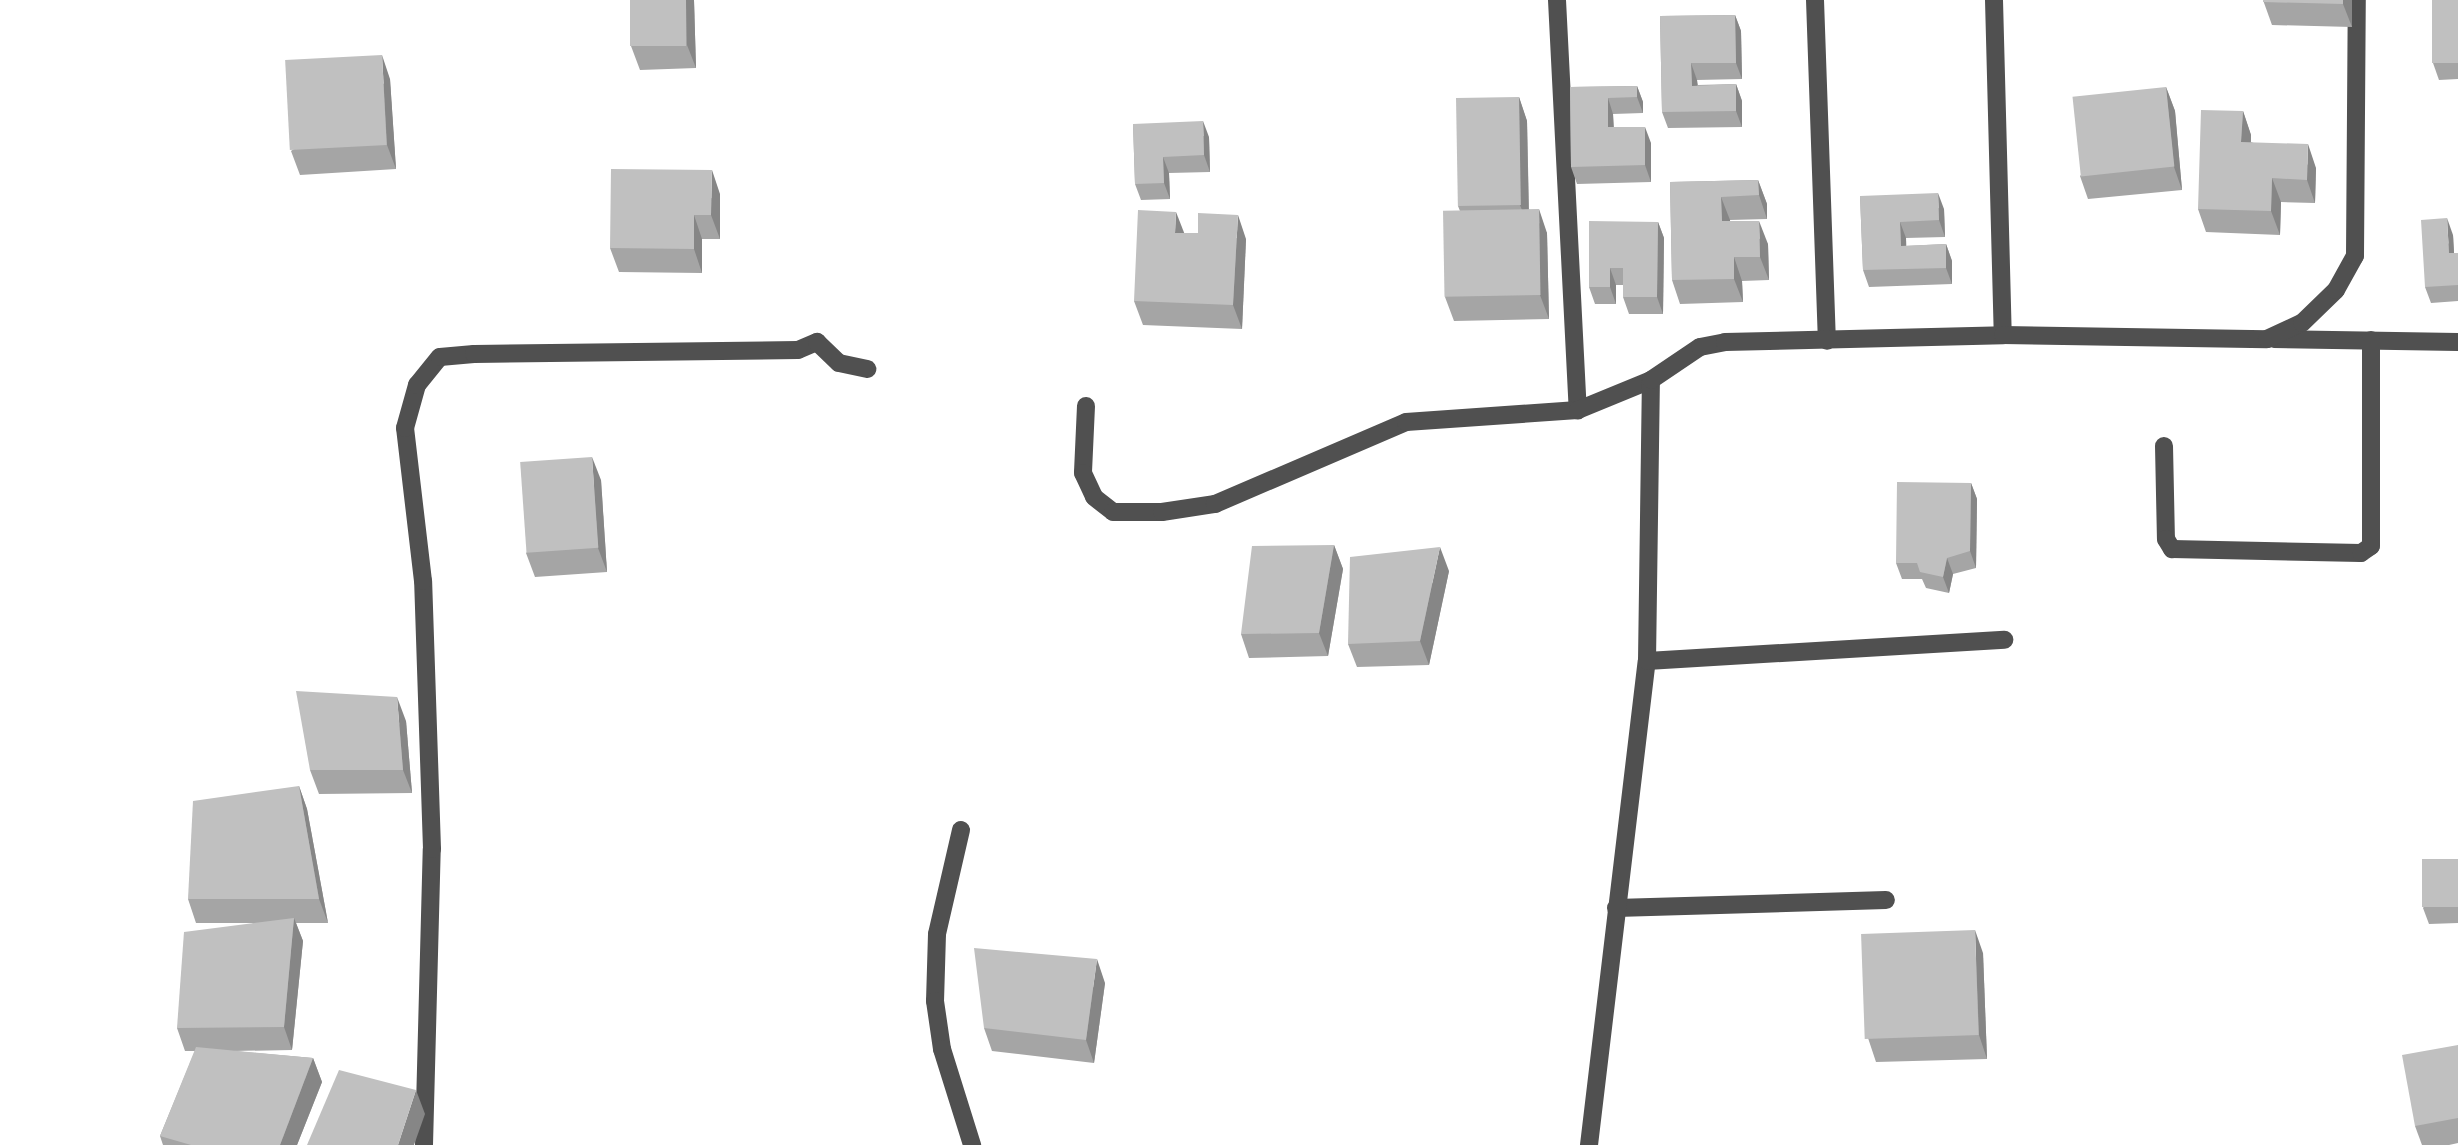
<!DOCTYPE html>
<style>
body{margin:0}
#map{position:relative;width:2458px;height:1145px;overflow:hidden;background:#fff;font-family:"Work Sans",sans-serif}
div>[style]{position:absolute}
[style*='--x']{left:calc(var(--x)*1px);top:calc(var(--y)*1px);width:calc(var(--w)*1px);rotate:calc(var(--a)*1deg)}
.minor>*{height:18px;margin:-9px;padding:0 9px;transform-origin:9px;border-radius:9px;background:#505050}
.wall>*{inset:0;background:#a5a5a5}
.shaded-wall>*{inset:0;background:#868686}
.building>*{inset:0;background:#c0c0c0;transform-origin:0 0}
span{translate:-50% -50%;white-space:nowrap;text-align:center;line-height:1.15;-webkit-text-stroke:5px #fff;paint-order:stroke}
</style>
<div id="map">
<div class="minor">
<i style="--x:1557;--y:0;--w:411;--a:87.1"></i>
<i style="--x:1815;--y:0;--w:341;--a:88"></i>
<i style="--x:1994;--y:0;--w:335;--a:88.5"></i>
<i style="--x:2274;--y:339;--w:184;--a:0.9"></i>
<i style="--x:1086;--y:406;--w:67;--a:92.6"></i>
<i style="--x:1083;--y:473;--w:26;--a:65"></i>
<i style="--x:1094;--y:497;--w:24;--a:38"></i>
<i style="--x:1113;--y:512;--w:49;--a:0"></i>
<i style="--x:1162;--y:512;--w:54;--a:-8.6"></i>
<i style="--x:1215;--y:504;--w:208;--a:-23.2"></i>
<i style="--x:1406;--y:422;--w:172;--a:-4"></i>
<i style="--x:1578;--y:410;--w:79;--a:-22.3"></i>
<i style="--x:2164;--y:446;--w:93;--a:88.8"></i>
<i style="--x:2166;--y:539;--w:12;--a:59"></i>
<i style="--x:2172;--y:549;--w:189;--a:1.2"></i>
<i style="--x:2361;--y:553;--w:12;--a:-35"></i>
<i style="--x:2371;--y:546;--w:206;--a:-90"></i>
<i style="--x:1647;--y:661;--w:358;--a:-3.4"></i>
<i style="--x:961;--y:830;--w:107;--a:103"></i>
<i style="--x:937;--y:934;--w:67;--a:91.7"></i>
<i style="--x:935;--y:1001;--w:49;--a:81.7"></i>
<i style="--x:942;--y:1049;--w:101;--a:72.6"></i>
<i style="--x:1616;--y:908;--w:270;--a:-1.7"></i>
<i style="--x:424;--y:1145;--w:296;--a:-88.5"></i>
<i style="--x:432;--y:849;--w:268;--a:-91.9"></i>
<i style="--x:423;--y:581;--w:154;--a:-96.7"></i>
<i style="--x:405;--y:428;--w:45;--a:-74.4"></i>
<i style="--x:417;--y:385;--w:36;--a:-51"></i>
<i style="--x:440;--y:357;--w:34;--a:-5"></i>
<i style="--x:474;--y:354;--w:324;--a:-0.7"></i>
<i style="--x:798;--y:350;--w:21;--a:-23"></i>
<i style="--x:817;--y:342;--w:30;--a:44"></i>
<i style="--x:839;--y:363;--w:29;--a:12"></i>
<i style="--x:1589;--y:1145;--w:487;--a:-83.2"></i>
<i style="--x:1647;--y:661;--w:281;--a:-89.2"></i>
<i style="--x:1651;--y:380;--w:59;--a:-34"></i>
<i style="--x:1700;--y:347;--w:25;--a:-11"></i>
<i style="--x:1725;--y:342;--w:278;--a:-1.4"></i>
<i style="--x:2003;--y:335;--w:264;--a:0.9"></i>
<i style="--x:2267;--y:339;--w:38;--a:-25"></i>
<i style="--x:2302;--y:323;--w:47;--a:-44.1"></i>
<i style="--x:2336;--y:290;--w:39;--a:-61"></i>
<i style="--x:2355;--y:256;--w:256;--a:-89.6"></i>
</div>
<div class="wall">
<i style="clip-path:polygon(630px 0,694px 0,696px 68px,640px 70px,631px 46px)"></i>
<i style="clip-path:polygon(2263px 0,2352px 0,2352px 27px,2272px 25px)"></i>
<i style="clip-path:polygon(2458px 0,2458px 79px,2439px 80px,2433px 63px)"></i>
<i style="clip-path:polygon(1735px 15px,1741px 31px,1742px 79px,1697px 80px,1698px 85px,1736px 84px,1742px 101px,1742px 127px,1668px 128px,1662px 112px,1660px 16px)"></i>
<i style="clip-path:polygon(390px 79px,396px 169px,300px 175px,291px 151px)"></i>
<i style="clip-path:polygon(1637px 86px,1643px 102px,1643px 113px,1613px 114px,1614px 127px,1651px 143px,1651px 182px,1577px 184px,1571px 167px,1570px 87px)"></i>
<i style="clip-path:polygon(2166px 87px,2175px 111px,2182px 190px,2088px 199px,2080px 176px)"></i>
<i style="clip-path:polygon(1519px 97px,1527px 121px,1529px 209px,1547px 233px,1549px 319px,1454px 321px,1445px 297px,1460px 211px,1458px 206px)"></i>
<i style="clip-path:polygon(2243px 111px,2251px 135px,2251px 142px,2316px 168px,2315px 203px,2281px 202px,2280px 235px,2206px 232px,2198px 209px)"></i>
<i style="clip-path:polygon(1133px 124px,1209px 137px,1210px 172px,1169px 173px,1170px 199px,1141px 200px,1135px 184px)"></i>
<i style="clip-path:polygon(1758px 180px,1767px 204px,1767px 219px,1730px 220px,1730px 221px,1768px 244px,1769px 280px,1742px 281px,1743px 302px,1680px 304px,1672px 280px,1670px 182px)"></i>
<i style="clip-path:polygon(720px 194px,720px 239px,702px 239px,702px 273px,619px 272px,610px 248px)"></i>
<i style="clip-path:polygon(1860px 196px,1944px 209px,1945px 237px,1906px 238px,1906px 246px,1946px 244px,1952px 261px,1952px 284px,1869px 287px,1863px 270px)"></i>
<i style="clip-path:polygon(1658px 222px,1664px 238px,1663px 314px,1629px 314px,1623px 297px,1623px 285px,1616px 285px,1616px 304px,1595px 304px,1589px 287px)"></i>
<i style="clip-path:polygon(1184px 233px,1246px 239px,1242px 329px,1143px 325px,1134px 301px)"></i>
<i style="clip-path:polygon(2453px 235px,2454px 253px,2458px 253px,2458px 301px,2431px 303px,2425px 287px)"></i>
<i style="clip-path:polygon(601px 480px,607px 572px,535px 577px,526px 553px)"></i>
<i style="clip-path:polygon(1971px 483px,1977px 499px,1976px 568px,1953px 574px,1949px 593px,1926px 588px,1922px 579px,1902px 579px,1896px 563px)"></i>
<i style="clip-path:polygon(1334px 545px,1343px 569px,1328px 656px,1249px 658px,1241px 634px)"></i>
<i style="clip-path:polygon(1449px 571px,1429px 665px,1357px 667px,1348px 644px)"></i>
<i style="clip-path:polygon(406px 721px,412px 793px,319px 794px,310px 770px)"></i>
<i style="clip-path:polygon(299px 786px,307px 809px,328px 923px,296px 923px,303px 941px,292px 1050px,233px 1051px,313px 1058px,322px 1082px,297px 1145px,163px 1145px,160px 1136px,195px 1051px,185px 1051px,177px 1028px,253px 923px,196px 923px,188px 899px)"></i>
<i style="clip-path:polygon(2458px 859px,2458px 923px,2429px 924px,2423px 908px)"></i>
<i style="clip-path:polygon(1983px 953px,1987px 1059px,1876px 1062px,1868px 1038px)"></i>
<i style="clip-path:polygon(1105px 983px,1094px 1063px,992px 1051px,984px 1028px)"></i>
<i style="clip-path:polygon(2458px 1045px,2458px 1143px,2449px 1145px,2422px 1145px,2415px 1126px)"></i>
</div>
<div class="shaded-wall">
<i style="clip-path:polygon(686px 0,694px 0,696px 68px,687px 45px)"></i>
<i style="clip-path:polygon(2343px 0,2352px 0,2352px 27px,2343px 4px)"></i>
<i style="clip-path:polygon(1735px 15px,1741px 31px,1742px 79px,1736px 63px)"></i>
<i style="clip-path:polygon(382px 55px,390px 79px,396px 169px,387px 145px)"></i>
<i style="clip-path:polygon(1691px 63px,1697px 80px,1698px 102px,1692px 86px)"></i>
<i style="clip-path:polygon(1736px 84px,1742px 101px,1742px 127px,1736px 111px)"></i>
<i style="clip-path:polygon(1637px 86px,1643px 102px,1643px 113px,1637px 97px)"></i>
<i style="clip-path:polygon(2166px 87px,2175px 111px,2182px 190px,2174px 167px)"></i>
<i style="clip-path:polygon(1519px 97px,1527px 121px,1529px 228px,1520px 205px)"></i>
<i style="clip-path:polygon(1608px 98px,1613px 114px,1614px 144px,1608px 127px)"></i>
<i style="clip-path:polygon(2243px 111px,2251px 135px,2250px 165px,2241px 142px)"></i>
<i style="clip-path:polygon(1203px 121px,1209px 137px,1210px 172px,1204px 155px)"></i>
<i style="clip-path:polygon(1645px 127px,1651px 143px,1651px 182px,1645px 165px)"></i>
<i style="clip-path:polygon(2308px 144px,2316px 168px,2315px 203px,2307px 180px)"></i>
<i style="clip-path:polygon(1163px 157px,1169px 173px,1170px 199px,1164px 183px)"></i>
<i style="clip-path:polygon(712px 170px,720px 194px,720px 239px,711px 215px)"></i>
<i style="clip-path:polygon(2272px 178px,2281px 202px,2280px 235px,2271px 211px)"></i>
<i style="clip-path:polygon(1758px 180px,1767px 204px,1767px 219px,1759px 195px)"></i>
<i style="clip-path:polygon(1938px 193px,1944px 209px,1945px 237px,1939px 220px)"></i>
<i style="clip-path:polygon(1721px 197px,1730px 220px,1731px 245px,1722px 221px)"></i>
<i style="clip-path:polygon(1539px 209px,1547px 233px,1549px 319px,1540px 295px)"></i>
<i style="clip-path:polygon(1176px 212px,1185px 235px,1175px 233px)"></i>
<i style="clip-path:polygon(694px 215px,702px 239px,702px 273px,694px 249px)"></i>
<i style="clip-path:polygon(1238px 215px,1246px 239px,1242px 329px,1233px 305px)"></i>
<i style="clip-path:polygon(2447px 218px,2453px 235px,2455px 270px,2449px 253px)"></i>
<i style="clip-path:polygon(1759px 221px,1768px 244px,1769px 280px,1760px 257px)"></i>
<i style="clip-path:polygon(1658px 222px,1664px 238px,1663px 314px,1657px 297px)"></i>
<i style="clip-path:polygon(1900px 222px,1906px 238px,1907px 263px,1901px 246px)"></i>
<i style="clip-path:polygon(1946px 244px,1952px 261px,1952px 284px,1946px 268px)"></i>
<i style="clip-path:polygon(1734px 257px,1742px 281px,1743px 302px,1734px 279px)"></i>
<i style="clip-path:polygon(1610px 268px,1616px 285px,1616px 304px,1610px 287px)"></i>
<i style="clip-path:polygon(592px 457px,601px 480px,607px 572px,598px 548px)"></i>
<i style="clip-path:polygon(1971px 483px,1977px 499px,1976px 568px,1970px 551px)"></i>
<i style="clip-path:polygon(1334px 545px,1343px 569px,1328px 656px,1319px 633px)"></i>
<i style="clip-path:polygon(1440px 547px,1449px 571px,1429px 665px,1420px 641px)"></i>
<i style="clip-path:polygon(1947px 558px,1953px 574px,1949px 593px,1943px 577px)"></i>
<i style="clip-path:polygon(397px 697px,406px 721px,412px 793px,403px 770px)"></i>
<i style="clip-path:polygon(299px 786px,307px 809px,328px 923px,319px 899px)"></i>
<i style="clip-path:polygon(294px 918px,303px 941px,292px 1050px,284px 1027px)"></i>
<i style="clip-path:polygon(1975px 930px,1983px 953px,1987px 1059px,1979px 1035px)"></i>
<i style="clip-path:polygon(1097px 959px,1105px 983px,1094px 1063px,1086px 1040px)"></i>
<i style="clip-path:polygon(313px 1058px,322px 1082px,297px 1145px,280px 1145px)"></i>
<i style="clip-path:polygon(416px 1090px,425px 1114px,414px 1145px,398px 1145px)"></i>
</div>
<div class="building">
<i style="left:630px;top:0;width:56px;height:46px"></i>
<i style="clip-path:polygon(2263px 0,2343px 0,2343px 4px,2263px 2px)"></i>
<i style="left:2432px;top:0;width:26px;height:63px"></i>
<i style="clip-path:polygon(1735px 15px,1736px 63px,1691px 63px,1692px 86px,1736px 84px,1736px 111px,1662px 112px,1660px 16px)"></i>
<i style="left:382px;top:55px;width:90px;height:97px;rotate:87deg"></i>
<i style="clip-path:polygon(1637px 86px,1637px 97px,1608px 98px,1608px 127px,1645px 127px,1645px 165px,1571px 167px,1570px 87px)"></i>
<i style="left:2166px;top:87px;width:80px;height:94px;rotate:84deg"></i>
<i style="left:1519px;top:97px;width:108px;height:63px;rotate:89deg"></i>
<i style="clip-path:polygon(2201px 110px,2243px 111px,2241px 142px,2308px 144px,2307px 180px,2272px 178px,2271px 211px,2198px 209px)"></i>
<i style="clip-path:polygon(1203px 121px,1204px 155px,1163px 157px,1164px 183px,1135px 184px,1133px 124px)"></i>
<i style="clip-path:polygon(611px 169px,712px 170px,711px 215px,694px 215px,694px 249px,610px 248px)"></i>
<i style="clip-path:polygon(1758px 180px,1759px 195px,1721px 197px,1722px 221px,1759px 221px,1760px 257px,1734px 257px,1734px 279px,1672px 280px,1670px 182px)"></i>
<i style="clip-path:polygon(1938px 193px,1939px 220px,1900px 222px,1901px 246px,1946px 244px,1946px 268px,1863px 270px,1860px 196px)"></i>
<i style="left:1539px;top:209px;width:86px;height:96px;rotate:89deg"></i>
<i style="clip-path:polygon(1138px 210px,1176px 212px,1175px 233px,1198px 233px,1198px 213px,1238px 215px,1233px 305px,1134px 301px)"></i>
<i style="clip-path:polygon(2447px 218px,2449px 253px,2458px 253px,2458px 285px,2425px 287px,2421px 220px)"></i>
<i style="clip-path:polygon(1589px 221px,1658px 222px,1657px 297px,1623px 297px,1623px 268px,1610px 268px,1610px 287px,1589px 287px)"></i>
<i style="left:592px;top:457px;width:91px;height:72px;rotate:86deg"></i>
<i style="clip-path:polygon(1897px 482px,1971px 483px,1970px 551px,1947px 558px,1943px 577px,1920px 572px,1917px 563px,1896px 563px)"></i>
<i style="clip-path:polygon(1334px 545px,1319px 633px,1241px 634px,1252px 546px)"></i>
<i style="clip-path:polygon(1440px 547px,1420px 641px,1348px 644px,1350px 557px)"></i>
<i style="clip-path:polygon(296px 691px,397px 697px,403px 770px,310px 770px)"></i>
<i style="clip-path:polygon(299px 786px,319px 899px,188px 899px,193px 801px)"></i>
<i style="left:2458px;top:859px;width:48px;height:36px;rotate:90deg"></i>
<i style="clip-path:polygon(294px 918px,284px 1027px,177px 1028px,184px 932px)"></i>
<i style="left:1975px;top:930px;width:105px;height:114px;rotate:88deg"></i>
<i style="clip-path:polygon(974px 948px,1097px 959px,1086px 1040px,984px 1028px)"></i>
<i style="clip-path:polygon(2458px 1045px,2458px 1118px,2415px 1126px,2402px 1055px)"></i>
<i style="clip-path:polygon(196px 1047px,313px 1058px,280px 1145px,191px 1145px,160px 1136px)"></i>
<i style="clip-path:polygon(339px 1070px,416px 1090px,398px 1145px,307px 1145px)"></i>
</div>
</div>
